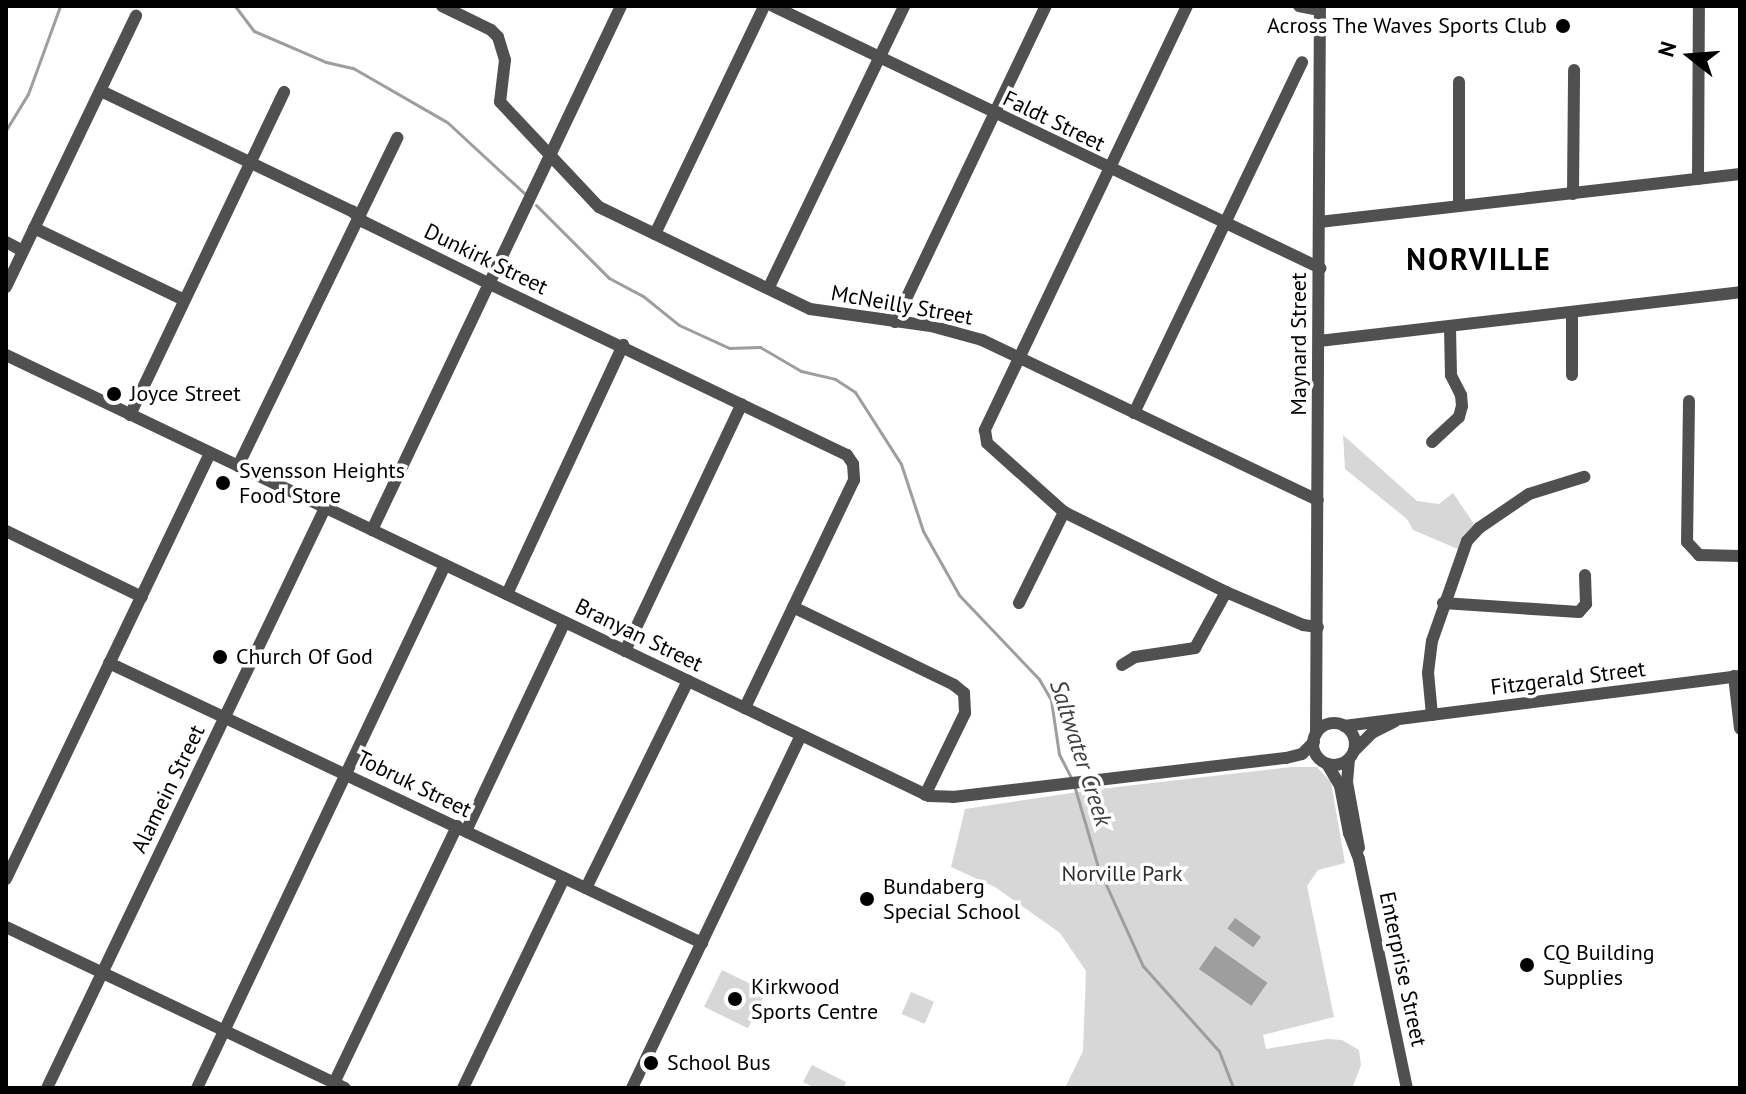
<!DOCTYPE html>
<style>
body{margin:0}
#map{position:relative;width:1746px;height:1094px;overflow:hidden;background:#fff;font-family:"PT Sans",sans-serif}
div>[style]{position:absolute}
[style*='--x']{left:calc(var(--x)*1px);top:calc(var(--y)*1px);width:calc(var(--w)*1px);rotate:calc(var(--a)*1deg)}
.green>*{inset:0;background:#d7d7d7;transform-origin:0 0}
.water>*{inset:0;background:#9e9e9e;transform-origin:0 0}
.stream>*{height:3px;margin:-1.5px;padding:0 1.5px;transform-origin:1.5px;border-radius:1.5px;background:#9e9e9e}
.minor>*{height:12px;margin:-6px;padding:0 6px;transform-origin:6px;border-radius:6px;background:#505050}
.minor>.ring{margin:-6px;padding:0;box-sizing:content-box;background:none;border:12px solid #505050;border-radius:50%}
.dots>*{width:22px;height:22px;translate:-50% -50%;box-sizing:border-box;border:4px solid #fff;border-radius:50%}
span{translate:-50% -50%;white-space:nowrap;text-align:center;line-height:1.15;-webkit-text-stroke:7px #fff;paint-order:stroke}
.poi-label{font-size:22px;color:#000}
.right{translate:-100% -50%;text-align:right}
.left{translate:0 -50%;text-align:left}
.street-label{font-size:22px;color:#000}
.park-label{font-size:22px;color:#2e2e2e}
.water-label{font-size:24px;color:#3f3f3f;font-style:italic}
.district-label{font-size:30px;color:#000;font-weight:700;letter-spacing:2px}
.frame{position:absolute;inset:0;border:8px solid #000;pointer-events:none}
.north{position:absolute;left:1650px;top:16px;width:80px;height:80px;-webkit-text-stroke:6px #fff;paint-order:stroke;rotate:287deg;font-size:22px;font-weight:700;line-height:32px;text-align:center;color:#000}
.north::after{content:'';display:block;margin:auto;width:28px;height:36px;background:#000;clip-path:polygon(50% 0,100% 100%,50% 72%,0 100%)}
</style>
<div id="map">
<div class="green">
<i style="clip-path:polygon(1343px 435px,1417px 501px,1439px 504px,1453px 493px,1474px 524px,1458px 549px,1413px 530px,1407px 519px,1345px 469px)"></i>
<i style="clip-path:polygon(1291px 767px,1317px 767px,1331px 782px,1345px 863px,1318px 870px,1307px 886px,1334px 1017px,1263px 1035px,1266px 1049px,1327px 1039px,1342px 1040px,1359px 1050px,1361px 1065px,1353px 1086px,1065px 1088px,1083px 1051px,1086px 971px,1060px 933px,995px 887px,951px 867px,965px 809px,1091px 790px)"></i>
<i style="left:722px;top:970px;width:49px;height:41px;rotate:26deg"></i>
<i style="left:911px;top:992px;width:25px;height:24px;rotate:23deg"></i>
<i style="clip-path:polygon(812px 1065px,846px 1082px,844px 1088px,815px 1088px,803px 1082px)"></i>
</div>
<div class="water">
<i style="left:1235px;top:918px;width:32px;height:13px;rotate:36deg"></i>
<i style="left:1215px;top:946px;width:64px;height:28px;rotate:35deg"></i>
</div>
<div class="stream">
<i style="--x:235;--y:6;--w:31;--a:53"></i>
<i style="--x:254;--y:31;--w:78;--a:23.3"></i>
<i style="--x:326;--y:62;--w:28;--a:13"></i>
<i style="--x:353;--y:68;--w:108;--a:29.9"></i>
<i style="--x:447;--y:122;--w:105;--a:42.7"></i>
<i style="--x:6;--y:130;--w:42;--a:-58.6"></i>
<i style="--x:28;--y:94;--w:94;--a:-70"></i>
<i style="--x:536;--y:205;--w:103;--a:45"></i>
<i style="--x:609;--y:278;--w:38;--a:28"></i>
<i style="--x:643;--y:296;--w:46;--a:38.9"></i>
<i style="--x:679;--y:325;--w:55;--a:24.7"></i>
<i style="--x:729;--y:348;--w:31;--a:-2"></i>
<i style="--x:760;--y:347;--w:48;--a:30.3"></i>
<i style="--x:801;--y:371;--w:35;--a:13"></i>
<i style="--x:835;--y:379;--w:24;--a:33"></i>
<i style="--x:855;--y:392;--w:85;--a:57.4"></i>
<i style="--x:901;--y:464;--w:71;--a:71.8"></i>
<i style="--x:923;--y:531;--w:73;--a:60.6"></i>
<i style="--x:959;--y:595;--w:116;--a:46.4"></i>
<i style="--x:1039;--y:679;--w:24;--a:60"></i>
<i style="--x:1051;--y:700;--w:55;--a:81.6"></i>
<i style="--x:1059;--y:754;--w:27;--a:63"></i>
<i style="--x:1074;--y:785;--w:85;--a:73.7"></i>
<i style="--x:1098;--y:867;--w:109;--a:65.6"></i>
<i style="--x:1143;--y:966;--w:114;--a:48.2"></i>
<i style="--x:1219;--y:1051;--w:40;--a:69"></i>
</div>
<div class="minor">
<i style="--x:442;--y:6;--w:55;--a:26.1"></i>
<i style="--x:491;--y:30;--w:10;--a:45"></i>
<i style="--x:498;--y:37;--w:24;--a:73"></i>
<i style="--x:505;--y:60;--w:42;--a:96.8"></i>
<i style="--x:500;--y:102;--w:144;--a:46.7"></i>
<i style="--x:599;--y:207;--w:234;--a:25.8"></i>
<i style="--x:810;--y:309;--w:122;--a:8"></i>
<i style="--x:931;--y:326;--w:53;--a:15.4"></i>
<i style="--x:982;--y:340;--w:372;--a:25.5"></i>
<i style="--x:773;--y:6;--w:607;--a:25.59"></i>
<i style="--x:1187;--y:6;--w:470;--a:115.5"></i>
<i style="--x:985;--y:430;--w:13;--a:81"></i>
<i style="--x:987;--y:443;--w:103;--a:41.9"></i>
<i style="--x:1064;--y:512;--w:181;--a:26.3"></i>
<i style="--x:1226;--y:592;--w:84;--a:23.2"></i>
<i style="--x:1303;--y:625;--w:15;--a:8"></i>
<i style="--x:1299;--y:6;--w:21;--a:11"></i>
<i style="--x:101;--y:91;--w:278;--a:25.6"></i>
<i style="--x:352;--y:211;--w:16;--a:43"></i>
<i style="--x:364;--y:222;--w:140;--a:26.2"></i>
<i style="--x:490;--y:284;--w:396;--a:25.6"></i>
<i style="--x:847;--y:455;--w:11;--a:56"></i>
<i style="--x:853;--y:464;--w:16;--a:86"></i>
<i style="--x:854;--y:480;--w:253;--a:115.6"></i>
<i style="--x:1698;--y:179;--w:173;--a:-89.7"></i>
<i style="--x:1573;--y:194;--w:124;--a:-89.5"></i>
<i style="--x:1459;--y:206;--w:124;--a:-90"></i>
<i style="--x:1319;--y:222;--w:424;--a:-6.5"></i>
<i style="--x:34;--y:228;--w:166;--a:25.6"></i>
<i style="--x:655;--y:234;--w:253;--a:-64.4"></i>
<i style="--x:6;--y:242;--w:19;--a:28"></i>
<i style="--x:6;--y:287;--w:301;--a:-64.4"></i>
<i style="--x:769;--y:287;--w:312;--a:-64.3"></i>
<i style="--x:1572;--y:312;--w:63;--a:90"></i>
<i style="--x:895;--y:322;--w:350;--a:-64.5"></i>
<i style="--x:1319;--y:341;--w:424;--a:-6.6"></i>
<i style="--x:6;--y:355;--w:1023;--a:25.54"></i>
<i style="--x:929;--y:796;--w:24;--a:2"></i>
<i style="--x:953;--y:797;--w:335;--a:-6.7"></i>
<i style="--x:1286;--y:758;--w:16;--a:-14"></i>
<i style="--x:1302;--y:754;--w:17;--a:-45"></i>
<i style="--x:1689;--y:401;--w:141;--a:90.8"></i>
<i style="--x:1687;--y:542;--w:18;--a:47"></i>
<i style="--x:1699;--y:555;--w:41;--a:1.4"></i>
<i style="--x:1134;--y:413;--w:389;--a:-64.4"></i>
<i style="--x:130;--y:415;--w:358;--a:-64.5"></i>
<i style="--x:1432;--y:442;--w:37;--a:-43"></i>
<i style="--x:1459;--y:417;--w:11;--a:-75"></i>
<i style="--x:1462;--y:406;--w:11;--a:-95"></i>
<i style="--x:1461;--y:395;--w:22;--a:-117"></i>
<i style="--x:1451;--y:375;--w:49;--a:-91.2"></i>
<i style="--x:238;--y:466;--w:365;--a:-64.1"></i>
<i style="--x:372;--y:530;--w:580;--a:-64.58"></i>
<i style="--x:6;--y:531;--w:151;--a:25.9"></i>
<i style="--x:507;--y:594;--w:275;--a:-65"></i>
<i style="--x:1019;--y:603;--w:102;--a:-63.7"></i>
<i style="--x:1443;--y:603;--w:136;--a:3.8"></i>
<i style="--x:1579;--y:612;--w:11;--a:-49"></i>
<i style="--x:1586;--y:604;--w:29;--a:-92"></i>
<i style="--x:793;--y:607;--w:179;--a:25.8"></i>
<i style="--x:954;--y:685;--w:13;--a:39"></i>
<i style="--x:964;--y:693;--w:20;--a:87"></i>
<i style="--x:965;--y:713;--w:91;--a:116"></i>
<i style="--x:625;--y:651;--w:273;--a:-64.7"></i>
<i style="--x:109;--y:663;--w:656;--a:25.28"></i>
<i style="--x:1122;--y:665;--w:15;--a:-32"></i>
<i style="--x:1135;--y:657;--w:61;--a:-8.5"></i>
<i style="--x:1195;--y:648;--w:64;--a:-61"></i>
<i style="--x:1734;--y:676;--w:53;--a:83.5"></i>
<i style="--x:1432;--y:715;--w:42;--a:-95.4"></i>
<i style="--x:1428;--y:673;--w:32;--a:-83"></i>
<i style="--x:1432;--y:641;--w:106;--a:-70.7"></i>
<i style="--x:1467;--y:541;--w:18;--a:-47"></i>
<i style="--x:1479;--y:528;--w:60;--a:-34.2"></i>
<i style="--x:1529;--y:494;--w:58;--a:-17.2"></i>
<i class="ring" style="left:1313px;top:723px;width:30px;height:30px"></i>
<i style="--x:1344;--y:726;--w:399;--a:-7.2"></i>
<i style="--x:1316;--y:734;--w:728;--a:-89.69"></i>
<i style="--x:1354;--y:751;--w:25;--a:-45"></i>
<i style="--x:1372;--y:733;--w:25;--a:-27"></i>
<i style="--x:1349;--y:759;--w:23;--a:95"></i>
<i style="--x:1347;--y:782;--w:67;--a:79.7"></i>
<i style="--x:1327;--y:764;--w:26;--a:59"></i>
<i style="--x:1340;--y:786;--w:48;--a:79.2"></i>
<i style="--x:1349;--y:833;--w:28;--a:69"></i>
<i style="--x:1359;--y:859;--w:234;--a:78.2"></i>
<i style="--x:466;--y:831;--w:231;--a:-64.7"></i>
<i style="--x:6;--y:879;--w:472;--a:-64.4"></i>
<i style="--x:586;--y:888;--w:231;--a:-63.8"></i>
<i style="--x:6;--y:927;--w:375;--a:25.4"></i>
<i style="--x:334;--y:1083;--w:285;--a:-64.4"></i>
<i style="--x:47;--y:1088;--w:643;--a:-64.39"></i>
<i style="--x:197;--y:1088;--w:579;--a:-64.63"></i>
<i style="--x:463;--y:1088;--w:233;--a:-64.3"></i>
<i style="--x:632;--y:1088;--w:391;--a:-64.4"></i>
</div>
<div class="dots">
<i style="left:1563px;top:26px;background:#000"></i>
<i style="left:114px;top:394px;background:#000"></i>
<i style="left:223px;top:483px;background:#000"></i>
<i style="left:220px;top:657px;background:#000"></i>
<i style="left:867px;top:899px;background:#000"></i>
<i style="left:1527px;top:965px;background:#000"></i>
<i style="left:735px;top:999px;background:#000"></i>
<i style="left:651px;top:1063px;background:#000"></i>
</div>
<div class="poi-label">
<span class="right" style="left:1547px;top:26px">Across The Waves Sports Club</span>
<span class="left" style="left:130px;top:394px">Joyce Street</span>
<span class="left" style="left:239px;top:483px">Svensson Heights<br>Food Store</span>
<span class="left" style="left:236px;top:657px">Church Of God</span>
<span class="left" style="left:883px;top:899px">Bundaberg<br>Special School</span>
<span class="left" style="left:1543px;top:965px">CQ Building<br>Supplies</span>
<span class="left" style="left:751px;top:999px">Kirkwood<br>Sports Centre</span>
<span class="left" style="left:667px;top:1063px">School Bus</span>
</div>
<div class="street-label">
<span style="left:1054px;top:121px;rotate:26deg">Faldt Street</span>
<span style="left:486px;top:259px;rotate:26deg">Dunkirk Street</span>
<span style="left:902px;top:305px;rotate:10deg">McNeilly Street</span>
<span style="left:1299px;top:344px;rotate:-90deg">Maynard Street</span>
<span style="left:639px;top:635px;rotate:26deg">Branyan Street</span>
<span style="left:1568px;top:678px;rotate:-7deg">Fitzgerald Street</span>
<span style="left:414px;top:784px;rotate:26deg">Tobruk Street</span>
<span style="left:168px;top:789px;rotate:-64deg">Alamein Street</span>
<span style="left:1403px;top:969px;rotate:78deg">Enterprise Street</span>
</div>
<div class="park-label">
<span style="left:1122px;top:874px">Norville Park</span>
</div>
<div class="water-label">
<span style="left:1081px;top:753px;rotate:72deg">Saltwater Creek</span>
</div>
<div class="district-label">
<span style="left:1479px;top:259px">NORVILLE</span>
</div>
<div class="frame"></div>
<div class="north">N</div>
</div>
